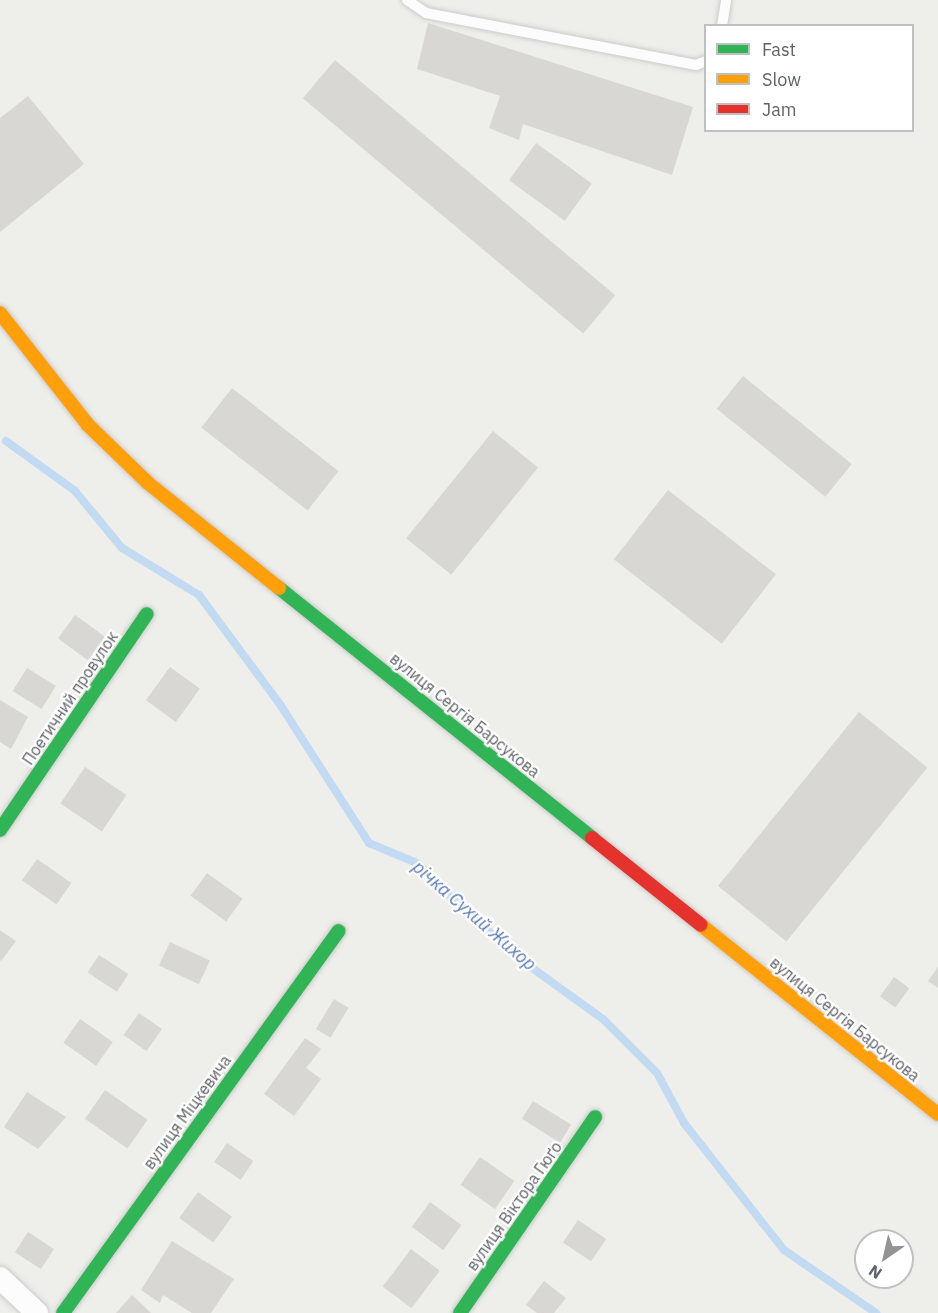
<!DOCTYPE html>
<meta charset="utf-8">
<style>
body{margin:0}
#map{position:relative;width:938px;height:1313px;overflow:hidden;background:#eeeeea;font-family:"IBM Plex Sans",sans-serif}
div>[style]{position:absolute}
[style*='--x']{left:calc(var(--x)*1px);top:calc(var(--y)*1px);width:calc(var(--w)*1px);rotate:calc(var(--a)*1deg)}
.stream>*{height:8px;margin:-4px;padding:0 4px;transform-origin:4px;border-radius:4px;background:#c3daf3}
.building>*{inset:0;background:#d8d7d4;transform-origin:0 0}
.roads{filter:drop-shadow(0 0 2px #cbcccb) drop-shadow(0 0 2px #cbcccb)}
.lane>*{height:10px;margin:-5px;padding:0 5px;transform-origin:5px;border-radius:5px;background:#fcfcfc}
.street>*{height:22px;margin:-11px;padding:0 11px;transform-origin:11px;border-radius:11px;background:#fcfcfc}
.fast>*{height:14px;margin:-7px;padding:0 7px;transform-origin:7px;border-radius:7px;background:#30b455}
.slow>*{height:14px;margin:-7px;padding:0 7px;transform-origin:7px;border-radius:7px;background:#ff9f0a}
.jam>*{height:14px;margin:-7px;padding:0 7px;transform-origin:7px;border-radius:7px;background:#e5322d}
span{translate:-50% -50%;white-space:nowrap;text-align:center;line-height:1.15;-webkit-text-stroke:4.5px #fff;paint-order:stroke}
.street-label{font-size:16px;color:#5f6266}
.water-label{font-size:18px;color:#5176b2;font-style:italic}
.legend{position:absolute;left:704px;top:24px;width:210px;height:108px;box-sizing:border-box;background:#fff;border:2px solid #bfc0c2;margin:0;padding:8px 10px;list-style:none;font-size:18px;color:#5f6266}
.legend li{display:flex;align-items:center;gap:12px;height:30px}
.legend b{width:30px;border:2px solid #bfc0c2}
.north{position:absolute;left:854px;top:1229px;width:60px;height:60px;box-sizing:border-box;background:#fff;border:2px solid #bfc0c2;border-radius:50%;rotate:214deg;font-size:16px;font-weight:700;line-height:24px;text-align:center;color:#5f6266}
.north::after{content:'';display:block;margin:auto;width:21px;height:27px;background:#919394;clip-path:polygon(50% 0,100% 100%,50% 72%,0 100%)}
</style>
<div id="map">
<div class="stream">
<i style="--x:6;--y:441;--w:85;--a:35.9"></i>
<i style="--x:75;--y:491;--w:74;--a:50.5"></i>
<i style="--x:122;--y:548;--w:90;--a:31.4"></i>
<i style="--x:199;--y:595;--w:138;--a:53.5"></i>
<i style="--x:281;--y:706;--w:163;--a:57.3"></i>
<i style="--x:369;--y:843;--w:54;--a:22.8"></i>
<i style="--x:419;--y:864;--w:70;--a:45.6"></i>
<i style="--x:468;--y:914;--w:87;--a:39.9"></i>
<i style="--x:535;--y:970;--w:85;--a:35.9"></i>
<i style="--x:604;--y:1020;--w:75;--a:45"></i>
<i style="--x:657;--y:1073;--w:57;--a:61.6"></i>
<i style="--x:684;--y:1123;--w:162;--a:51.8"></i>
<i style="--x:784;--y:1250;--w:112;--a:34.4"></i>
</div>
<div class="building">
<i style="clip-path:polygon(428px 23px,693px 107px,672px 175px,523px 124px,519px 140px,489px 128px,500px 96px,417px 69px)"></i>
<i style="left:335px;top:60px;width:366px;height:50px;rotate:40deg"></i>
<i style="clip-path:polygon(28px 96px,84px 164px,0 232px,0 118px)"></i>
<i style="left:536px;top:143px;width:69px;height:46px;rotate:36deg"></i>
<i style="left:743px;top:376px;width:140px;height:42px;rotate:39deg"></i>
<i style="left:232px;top:388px;width:135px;height:50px;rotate:38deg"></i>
<i style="left:493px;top:431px;width:58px;height:138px;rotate:39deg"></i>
<i style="left:668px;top:490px;width:137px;height:88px;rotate:38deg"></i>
<i style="left:75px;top:615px;width:37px;height:29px;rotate:36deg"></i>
<i style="left:170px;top:667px;width:37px;height:41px;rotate:36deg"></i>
<i style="left:27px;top:668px;width:34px;height:27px;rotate:32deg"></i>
<i style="clip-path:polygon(0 700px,28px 717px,11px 749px,0 742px)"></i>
<i style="left:859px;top:712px;width:88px;height:224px;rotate:39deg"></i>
<i style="left:85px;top:767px;width:50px;height:44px;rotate:34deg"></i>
<i style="left:37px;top:859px;width:42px;height:26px;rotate:35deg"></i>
<i style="left:207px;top:873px;width:44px;height:28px;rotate:36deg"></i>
<i style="clip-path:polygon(0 930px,16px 941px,1px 961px,0 960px)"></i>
<i style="left:170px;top:942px;width:44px;height:26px;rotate:25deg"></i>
<i style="left:99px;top:955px;width:35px;height:21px;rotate:33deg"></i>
<i style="clip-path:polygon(938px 967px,938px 988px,928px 981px)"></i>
<i style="left:894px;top:977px;width:19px;height:24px;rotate:36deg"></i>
<i style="left:334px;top:999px;width:17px;height:35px;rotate:31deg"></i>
<i style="left:139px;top:1013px;width:28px;height:27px;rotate:35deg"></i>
<i style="left:80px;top:1019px;width:40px;height:29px;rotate:35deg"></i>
<i style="clip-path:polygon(305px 1038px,321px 1049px,306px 1068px,321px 1079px,294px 1116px,264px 1094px)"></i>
<i style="left:105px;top:1090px;width:52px;height:35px;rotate:35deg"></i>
<i style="clip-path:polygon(27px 1092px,66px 1117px,38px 1149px,4px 1127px)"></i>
<i style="left:533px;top:1101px;width:45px;height:21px;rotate:32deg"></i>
<i style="left:227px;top:1143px;width:32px;height:23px;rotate:34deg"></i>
<i style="left:480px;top:1157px;width:42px;height:34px;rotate:35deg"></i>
<i style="left:198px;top:1192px;width:42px;height:32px;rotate:36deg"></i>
<i style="left:430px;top:1202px;width:39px;height:31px;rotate:36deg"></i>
<i style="left:578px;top:1220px;width:34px;height:27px;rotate:34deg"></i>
<i style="left:28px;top:1232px;width:31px;height:24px;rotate:33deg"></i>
<i style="clip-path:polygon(172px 1241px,234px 1279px,211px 1313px,192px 1313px,163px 1295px,160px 1303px,141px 1290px)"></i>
<i style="left:411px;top:1249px;width:36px;height:47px;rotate:37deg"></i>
<i style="clip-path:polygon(544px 1281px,566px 1298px,554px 1313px,537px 1313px,526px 1305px)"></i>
<i style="clip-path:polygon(132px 1295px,151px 1313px,116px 1313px)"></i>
</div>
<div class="roads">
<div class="lane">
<i style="--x:407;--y:0;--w:23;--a:34"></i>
<i style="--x:426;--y:13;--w:275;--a:10.9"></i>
<i style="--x:696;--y:65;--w:11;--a:-22"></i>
<i style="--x:722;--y:26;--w:26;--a:-81"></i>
</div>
<div class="street">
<i style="--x:0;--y:1278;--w:51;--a:43.4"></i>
</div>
<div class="fast">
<i style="--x:279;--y:588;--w:401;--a:38.6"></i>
<i style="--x:0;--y:830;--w:261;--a:-55.8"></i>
<i style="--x:63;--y:1313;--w:471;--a:-54.2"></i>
<i style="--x:460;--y:1313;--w:238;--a:-55.4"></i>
</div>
<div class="slow">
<i style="--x:0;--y:313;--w:142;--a:51.8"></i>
<i style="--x:88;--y:425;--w:83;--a:44"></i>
<i style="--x:148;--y:483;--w:168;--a:38.7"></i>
<i style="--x:701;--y:925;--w:303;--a:38.6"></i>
</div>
<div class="jam">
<i style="--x:592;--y:838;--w:139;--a:38.6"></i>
</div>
</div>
<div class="street-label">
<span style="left:70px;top:698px;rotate:-56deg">Поетичний провулок</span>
<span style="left:465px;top:715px;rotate:39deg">вулиця Сергія Барсукова</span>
<span style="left:845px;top:1019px;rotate:39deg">вулиця Сергія Барсукова</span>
<span style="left:187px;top:1112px;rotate:-54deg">вулиця Міцкевича</span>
<span style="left:514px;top:1206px;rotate:-55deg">вулиця Віктора Гюґо</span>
</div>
<div class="water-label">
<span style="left:474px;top:916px;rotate:41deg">річка Сухий Жихор</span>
</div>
<ul class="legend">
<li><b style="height:8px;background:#30b455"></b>Fast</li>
<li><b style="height:8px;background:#ff9f0a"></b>Slow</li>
<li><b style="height:8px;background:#e5322d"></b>Jam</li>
</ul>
<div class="north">N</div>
</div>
